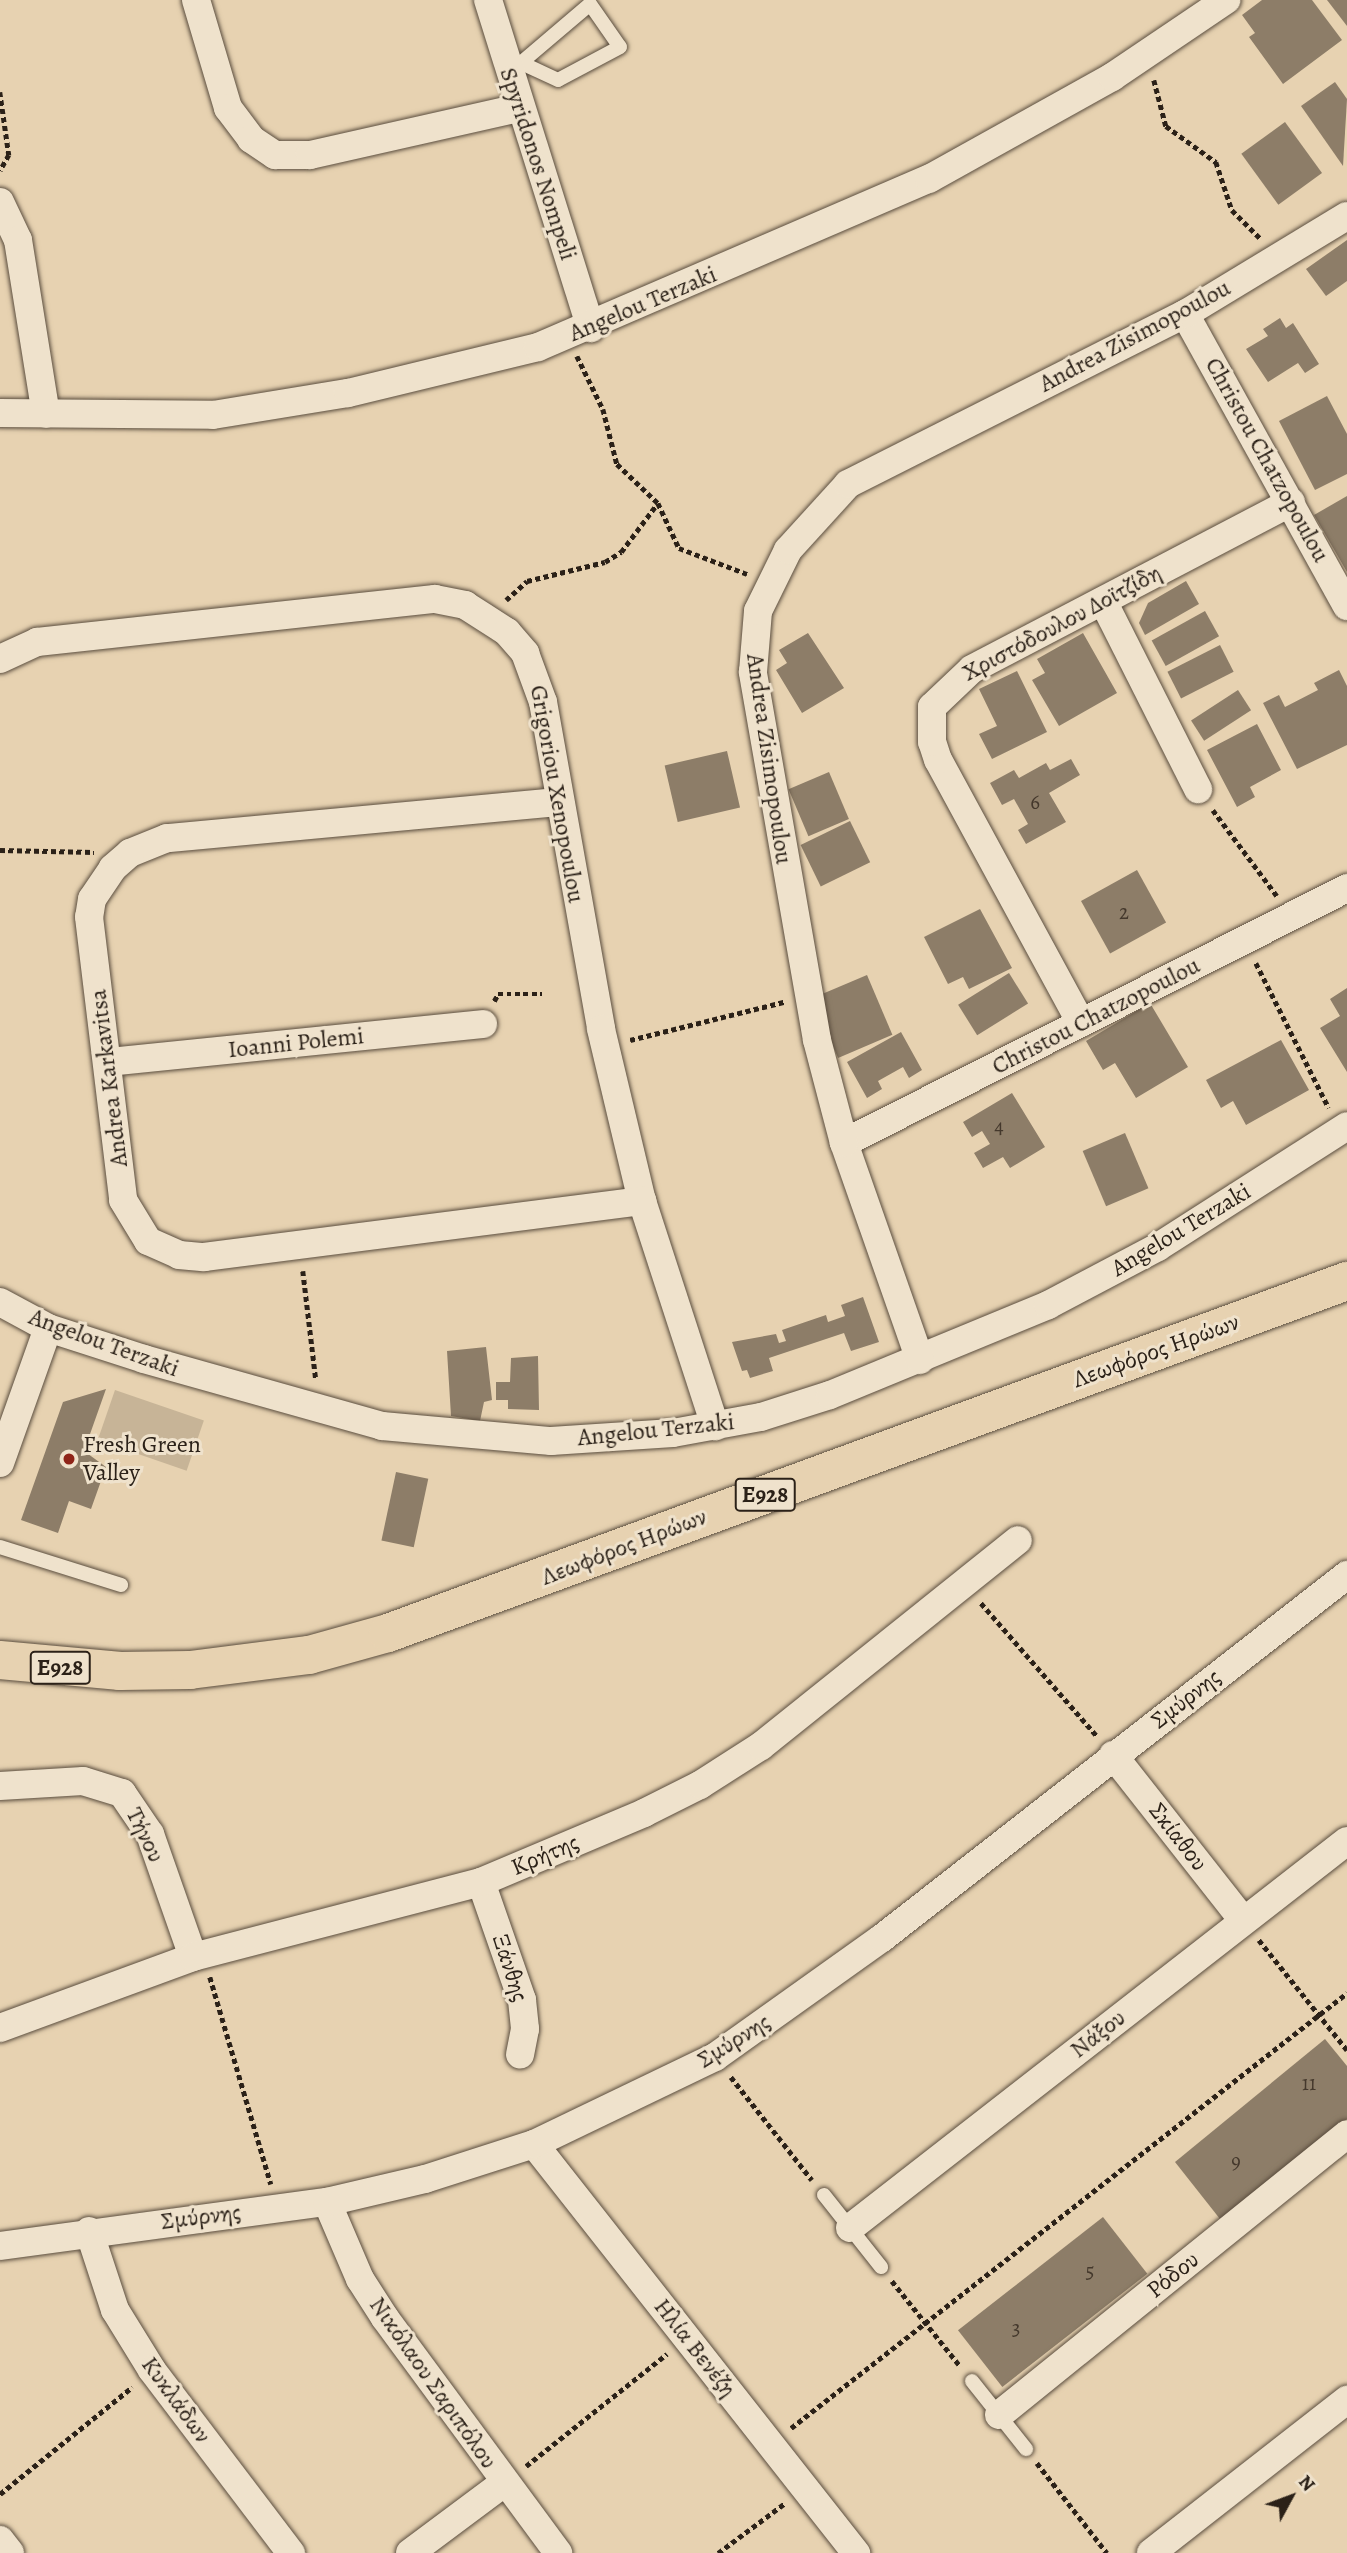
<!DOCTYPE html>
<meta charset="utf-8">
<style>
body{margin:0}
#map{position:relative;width:1347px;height:2553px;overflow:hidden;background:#e7d2b1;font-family:Alegreya,serif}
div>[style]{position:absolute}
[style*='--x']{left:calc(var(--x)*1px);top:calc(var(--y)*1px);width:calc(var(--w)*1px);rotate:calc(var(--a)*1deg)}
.green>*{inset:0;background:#c7b497;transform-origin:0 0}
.building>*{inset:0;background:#8d7d68;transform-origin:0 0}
.path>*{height:4.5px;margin-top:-2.25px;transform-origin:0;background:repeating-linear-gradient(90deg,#2b2118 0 5px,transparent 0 8.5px)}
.roads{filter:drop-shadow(0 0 2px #5a4d3e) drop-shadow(0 0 2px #5a4d3e)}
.service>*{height:14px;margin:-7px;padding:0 7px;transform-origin:7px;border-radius:7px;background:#efe2cc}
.minor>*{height:28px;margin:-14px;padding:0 14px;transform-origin:14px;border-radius:14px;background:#efe2cc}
.primary>*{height:38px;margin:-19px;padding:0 19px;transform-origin:19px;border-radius:19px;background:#e7d2b1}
.dots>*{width:19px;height:19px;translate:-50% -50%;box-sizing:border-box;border:4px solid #efe2cc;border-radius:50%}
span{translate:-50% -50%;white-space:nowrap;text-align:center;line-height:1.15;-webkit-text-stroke:6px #efe2cc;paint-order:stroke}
.number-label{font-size:21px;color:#44382c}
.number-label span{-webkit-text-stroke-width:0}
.shield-label span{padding:2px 5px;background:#efe2cc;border:2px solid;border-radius:5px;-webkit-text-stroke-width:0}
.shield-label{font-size:23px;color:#2b2118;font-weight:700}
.street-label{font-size:24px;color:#2b2118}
.poi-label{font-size:24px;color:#2b2118}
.left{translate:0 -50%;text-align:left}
.north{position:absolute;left:1256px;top:2462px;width:70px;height:70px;-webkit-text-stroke:5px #efe2cc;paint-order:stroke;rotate:49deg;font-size:19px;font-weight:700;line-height:28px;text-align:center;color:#2b2118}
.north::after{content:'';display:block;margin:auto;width:24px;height:32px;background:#2b2118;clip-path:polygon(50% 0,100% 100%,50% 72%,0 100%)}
</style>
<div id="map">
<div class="green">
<i style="left:115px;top:1390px;width:94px;height:53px;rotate:19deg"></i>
</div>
<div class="building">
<i style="clip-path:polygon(1262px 0,1312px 0,1342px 40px,1283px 84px,1249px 37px,1255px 33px,1242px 15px)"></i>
<i style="clip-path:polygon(1327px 0,1347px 0,1347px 26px)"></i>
<i style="clip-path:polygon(1335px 82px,1347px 99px,1343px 166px,1301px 106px)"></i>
<i style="left:1285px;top:122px;width:63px;height:54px;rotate:54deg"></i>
<i style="clip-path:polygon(1347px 240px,1347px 281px,1326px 296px,1306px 269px)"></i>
<i style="clip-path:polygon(1280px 318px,1286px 328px,1293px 323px,1319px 364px,1305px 373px,1298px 363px,1268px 382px,1246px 349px,1268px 336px,1263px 329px)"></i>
<i style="clip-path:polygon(1327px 396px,1347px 434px,1347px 474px,1315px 490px,1279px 421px)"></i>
<i style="clip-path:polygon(1347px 496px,1347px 572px,1314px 515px)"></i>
<i style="clip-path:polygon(1186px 581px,1199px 604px,1145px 635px,1139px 623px,1148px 603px)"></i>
<i style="left:1205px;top:611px;width:29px;height:61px;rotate:61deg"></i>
<i style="clip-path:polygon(808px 633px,844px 688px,802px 713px,776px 670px,787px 663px,779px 650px)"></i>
<i style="clip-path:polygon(1083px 633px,1117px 693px,1059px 726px,1032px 680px,1045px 673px,1037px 659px)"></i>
<i style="left:1220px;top:645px;width:30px;height:59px;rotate:63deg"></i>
<i style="clip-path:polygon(1339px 670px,1347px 686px,1347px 745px,1297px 769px,1263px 703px,1279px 695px,1285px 707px,1318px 690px,1314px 683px)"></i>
<i style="clip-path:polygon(1017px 671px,1047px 732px,992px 759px,979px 734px,997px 726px,979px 689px)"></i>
<i style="left:1238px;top:690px;width:24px;height:56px;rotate:57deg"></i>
<i style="clip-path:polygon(1257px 724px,1281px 770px,1250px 787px,1255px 797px,1237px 807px,1207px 750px)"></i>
<i style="left:727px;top:751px;width:58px;height:64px;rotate:77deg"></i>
<i style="clip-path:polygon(1071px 759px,1080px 775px,1049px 793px,1066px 822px,1026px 844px,1018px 830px,1028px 824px,1014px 799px,1002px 805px,990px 783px,1014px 770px,1019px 778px,1046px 763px,1050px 770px)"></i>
<i style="left:829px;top:772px;width:51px;height:44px;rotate:67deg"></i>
<i style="left:850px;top:821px;width:46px;height:55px;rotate:64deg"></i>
<i style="left:1137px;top:870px;width:60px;height:64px;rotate:61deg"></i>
<i style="clip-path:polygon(980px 909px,1012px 968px,969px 989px,963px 977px,948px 984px,924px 937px)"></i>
<i style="left:1009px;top:973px;width:36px;height:60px;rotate:58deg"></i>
<i style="left:867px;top:975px;width:65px;height:59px;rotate:67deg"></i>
<i style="clip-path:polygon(1347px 988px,1347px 1072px,1320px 1028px,1340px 1016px,1330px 999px)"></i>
<i style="clip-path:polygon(1150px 1003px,1188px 1067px,1136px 1098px,1115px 1063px,1103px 1070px,1086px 1041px)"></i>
<i style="clip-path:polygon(901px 1032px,922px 1070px,909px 1078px,903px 1067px,878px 1081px,882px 1089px,867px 1098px,847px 1062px)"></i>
<i style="clip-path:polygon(1281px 1040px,1309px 1090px,1246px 1125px,1233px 1101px,1221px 1108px,1206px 1080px)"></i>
<i style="clip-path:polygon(1012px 1093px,1045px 1147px,1010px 1168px,1003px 1157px,983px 1168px,974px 1153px,990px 1144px,982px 1131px,972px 1137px,963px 1122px)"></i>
<i style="left:1125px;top:1133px;width:60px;height:46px;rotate:67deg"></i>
<i style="clip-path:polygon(863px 1297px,879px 1342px,851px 1351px,844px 1333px,769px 1358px,773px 1371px,750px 1378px,747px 1370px,742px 1371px,732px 1342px,776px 1334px,779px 1343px,786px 1341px,782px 1330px,826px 1315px,828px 1322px,845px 1316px,841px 1305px)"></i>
<i style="clip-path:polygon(486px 1347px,492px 1400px,484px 1402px,480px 1421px,451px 1416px,447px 1351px)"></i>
<i style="clip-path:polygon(538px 1356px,539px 1410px,508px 1409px,508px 1400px,496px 1400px,496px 1382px,510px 1382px,511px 1358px)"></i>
<i style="clip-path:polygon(106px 1389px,84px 1451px,106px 1467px,91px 1509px,69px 1501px,58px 1533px,21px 1520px,63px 1402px)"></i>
<i style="left:396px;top:1472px;width:33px;height:70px;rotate:12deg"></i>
<i style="clip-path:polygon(1325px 2039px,1347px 2066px,1347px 2119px,1220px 2219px,1175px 2162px)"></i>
<i style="left:1103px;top:2217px;width:72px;height:184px;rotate:52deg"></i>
</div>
<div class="path">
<i style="--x:1154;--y:80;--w:48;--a:75.4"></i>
<i style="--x:1166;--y:126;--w:62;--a:35.8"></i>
<i style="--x:1216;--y:162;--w:51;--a:71.6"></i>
<i style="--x:1232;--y:210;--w:40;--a:45"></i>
<i style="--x:0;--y:92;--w:64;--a:81.9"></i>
<i style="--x:9;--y:155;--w:18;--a:119"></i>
<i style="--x:577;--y:356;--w:59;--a:63.9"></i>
<i style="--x:603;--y:409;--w:57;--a:75.7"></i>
<i style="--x:617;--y:464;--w:57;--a:43.6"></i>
<i style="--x:658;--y:503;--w:50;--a:65"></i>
<i style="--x:679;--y:548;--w:73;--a:20.9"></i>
<i style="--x:506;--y:600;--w:28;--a:-42"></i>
<i style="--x:527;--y:581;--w:80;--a:-13.7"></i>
<i style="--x:605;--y:562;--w:19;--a:-32"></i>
<i style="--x:621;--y:552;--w:60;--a:-53.1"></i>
<i style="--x:1213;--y:810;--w:107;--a:53.3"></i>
<i style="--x:0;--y:850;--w:94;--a:1.2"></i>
<i style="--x:1256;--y:963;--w:162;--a:63.3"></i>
<i style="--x:494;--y:1001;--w:8;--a:-60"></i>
<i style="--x:498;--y:994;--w:44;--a:0"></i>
<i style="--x:630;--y:1040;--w:159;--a:-13.9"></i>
<i style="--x:303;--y:1271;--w:110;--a:83.2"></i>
<i style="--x:981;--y:1603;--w:176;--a:48.9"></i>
<i style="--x:1259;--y:1940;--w:141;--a:51.3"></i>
<i style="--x:210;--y:1977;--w:216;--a:73.6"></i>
<i style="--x:731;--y:2077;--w:131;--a:51.8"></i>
<i style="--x:892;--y:2281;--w:110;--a:51.3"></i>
<i style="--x:791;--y:2428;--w:706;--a:-38.04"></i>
<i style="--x:1037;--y:2463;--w:114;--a:52.1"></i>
<i style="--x:526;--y:2466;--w:180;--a:-38.5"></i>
<i style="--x:0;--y:2494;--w:170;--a:-39"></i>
<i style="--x:718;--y:2553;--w:84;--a:-36.7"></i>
</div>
<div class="roads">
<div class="service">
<i style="--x:509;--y:73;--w:106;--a:-40.4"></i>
<i style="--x:590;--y:4;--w:52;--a:55.1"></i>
<i style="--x:620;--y:47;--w:70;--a:152"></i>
<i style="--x:558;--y:80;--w:40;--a:-155"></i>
<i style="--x:0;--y:1547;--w:127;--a:17.4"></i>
<i style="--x:824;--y:2195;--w:92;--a:51.6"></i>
<i style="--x:972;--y:2381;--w:87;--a:51.5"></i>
</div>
<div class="minor">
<i style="--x:196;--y:0;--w:113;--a:73.5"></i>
<i style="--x:228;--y:108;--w:39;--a:53"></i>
<i style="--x:251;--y:139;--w:29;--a:34"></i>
<i style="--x:275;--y:155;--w:35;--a:0"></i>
<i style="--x:310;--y:155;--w:213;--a:-12.7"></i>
<i style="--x:488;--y:0;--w:344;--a:72.6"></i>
<i style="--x:0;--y:202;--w:42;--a:64.7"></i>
<i style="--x:18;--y:240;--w:176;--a:80.9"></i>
<i style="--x:1185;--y:314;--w:334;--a:61"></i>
<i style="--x:0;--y:413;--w:213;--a:0.5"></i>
<i style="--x:213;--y:415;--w:137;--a:-9.3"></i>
<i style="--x:348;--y:393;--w:195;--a:-13.6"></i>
<i style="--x:538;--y:347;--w:426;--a:-23.3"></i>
<i style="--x:929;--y:179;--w:210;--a:-29.1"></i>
<i style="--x:1112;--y:77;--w:138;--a:-34"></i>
<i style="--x:1103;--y:601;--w:211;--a:63.2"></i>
<i style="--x:0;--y:659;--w:41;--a:-24.7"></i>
<i style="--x:37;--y:642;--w:400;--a:-6.2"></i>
<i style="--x:435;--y:599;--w:31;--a:11"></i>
<i style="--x:465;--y:605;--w:50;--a:32.7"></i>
<i style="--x:507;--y:632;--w:28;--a:49"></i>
<i style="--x:525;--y:653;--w:52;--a:69.8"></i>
<i style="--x:543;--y:702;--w:332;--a:79.9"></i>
<i style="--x:601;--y:1029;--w:177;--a:76.6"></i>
<i style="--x:642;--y:1201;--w:237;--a:72"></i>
<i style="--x:558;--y:802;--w:393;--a:174.7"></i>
<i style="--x:167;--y:838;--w:40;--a:158"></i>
<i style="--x:130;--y:853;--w:23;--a:139"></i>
<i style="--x:113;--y:868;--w:37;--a:124"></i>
<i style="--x:92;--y:899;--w:18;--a:99"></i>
<i style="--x:89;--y:917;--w:285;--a:83.1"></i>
<i style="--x:123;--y:1200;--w:48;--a:58.6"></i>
<i style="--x:148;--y:1241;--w:34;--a:24"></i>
<i style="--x:179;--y:1255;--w:25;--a:5"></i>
<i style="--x:204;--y:1257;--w:442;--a:-7.3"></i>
<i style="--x:1081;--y:1023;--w:299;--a:-118.5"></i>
<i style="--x:938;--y:760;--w:19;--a:-108"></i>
<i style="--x:932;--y:742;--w:35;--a:-90"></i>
<i style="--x:932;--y:707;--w:55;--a:-43.5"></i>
<i style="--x:972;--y:669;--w:360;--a:-27.6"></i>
<i style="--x:109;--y:1062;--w:376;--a:-5.8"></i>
<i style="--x:844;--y:1143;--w:564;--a:-26.88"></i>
<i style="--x:0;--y:1302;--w:55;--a:28.4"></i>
<i style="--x:48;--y:1328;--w:101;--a:17.9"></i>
<i style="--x:144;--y:1359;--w:247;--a:15.7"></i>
<i style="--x:382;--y:1426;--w:170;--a:5.1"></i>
<i style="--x:551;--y:1441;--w:122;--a:-3.8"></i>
<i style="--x:673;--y:1433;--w:89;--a:-10.3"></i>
<i style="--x:761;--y:1417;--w:72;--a:-17.7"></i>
<i style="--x:830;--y:1395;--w:236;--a:-22.4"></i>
<i style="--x:1048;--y:1305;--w:124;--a:-27.8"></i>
<i style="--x:1158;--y:1247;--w:224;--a:-32.6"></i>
<i style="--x:920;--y:1360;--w:230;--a:-109.3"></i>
<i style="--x:844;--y:1143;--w:106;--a:-104.7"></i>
<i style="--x:817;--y:1040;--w:374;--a:-99.9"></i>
<i style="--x:753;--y:672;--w:61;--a:-85.3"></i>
<i style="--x:758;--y:611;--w:68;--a:-63.8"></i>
<i style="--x:788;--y:550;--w:89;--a:-47.7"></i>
<i style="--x:848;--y:484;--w:377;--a:-26.8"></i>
<i style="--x:1185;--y:314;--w:189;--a:-31.2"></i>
<i style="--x:0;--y:1463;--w:143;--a:-70.4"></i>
<i style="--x:1113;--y:1755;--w:210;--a:51.8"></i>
<i style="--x:0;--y:1786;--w:83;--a:-3.4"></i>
<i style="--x:83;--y:1781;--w:41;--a:17.1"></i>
<i style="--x:122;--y:1793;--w:50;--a:55.7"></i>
<i style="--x:150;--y:1834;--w:130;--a:70.7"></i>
<i style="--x:481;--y:1882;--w:125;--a:70.8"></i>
<i style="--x:522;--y:2000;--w:29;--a:84"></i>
<i style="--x:525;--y:2029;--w:26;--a:101"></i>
<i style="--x:0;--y:2028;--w:206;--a:-20.2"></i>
<i style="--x:193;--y:1957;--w:298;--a:-14.6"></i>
<i style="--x:481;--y:1882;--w:177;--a:-22.9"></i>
<i style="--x:644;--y:1813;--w:63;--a:-26.6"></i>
<i style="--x:700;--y:1785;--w:72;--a:-32.6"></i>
<i style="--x:761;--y:1746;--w:329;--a:-38.7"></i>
<i style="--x:534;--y:2144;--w:521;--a:51.79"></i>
<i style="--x:327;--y:2202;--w:84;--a:66.8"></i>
<i style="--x:360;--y:2279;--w:46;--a:57.3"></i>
<i style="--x:385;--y:2318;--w:292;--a:53.6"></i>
<i style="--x:850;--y:2228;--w:630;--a:-37.91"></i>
<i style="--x:89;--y:2231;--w:83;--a:71.8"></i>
<i style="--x:115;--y:2310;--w:70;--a:58.3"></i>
<i style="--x:152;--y:2370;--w:230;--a:52.8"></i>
<i style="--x:0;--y:2246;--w:330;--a:-7.7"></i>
<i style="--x:327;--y:2202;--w:101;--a:-13.2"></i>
<i style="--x:425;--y:2179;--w:114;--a:-17.8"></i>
<i style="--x:534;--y:2144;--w:201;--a:-25.7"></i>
<i style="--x:715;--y:2057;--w:205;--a:-35.5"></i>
<i style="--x:882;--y:1938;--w:590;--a:-37.98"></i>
<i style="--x:999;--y:2415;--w:447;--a:-38.9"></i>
<i style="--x:0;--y:2540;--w:16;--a:52"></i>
<i style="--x:410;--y:2553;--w:117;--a:-36.7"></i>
<i style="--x:1151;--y:2553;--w:249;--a:-38"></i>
</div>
<div class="primary">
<i style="--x:0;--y:1660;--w:121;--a:5.2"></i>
<i style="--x:120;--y:1671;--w:70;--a:-0.8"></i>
<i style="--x:190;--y:1670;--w:120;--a:-7.2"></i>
<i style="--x:309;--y:1655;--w:82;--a:-15.6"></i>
<i style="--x:388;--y:1633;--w:1022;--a:-20.16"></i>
</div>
</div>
<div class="dots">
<i style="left:69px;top:1459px;background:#8f2418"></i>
</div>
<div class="number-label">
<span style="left:1035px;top:802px">6</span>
<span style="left:1124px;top:912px">2</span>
<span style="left:999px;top:1126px">4</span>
<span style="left:1309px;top:2083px">11</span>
<span style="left:1236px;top:2161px">9</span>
<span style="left:1090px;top:2271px">5</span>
<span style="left:1016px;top:2328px">3</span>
</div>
<div class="shield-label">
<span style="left:765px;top:1495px">E928</span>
<span style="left:60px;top:1668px">E928</span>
</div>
<div class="street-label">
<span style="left:538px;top:164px;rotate:72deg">Spyridonos Nompeli</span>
<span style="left:643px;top:304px;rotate:-23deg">Angelou Terzaki</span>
<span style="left:1135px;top:336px;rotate:-28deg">Andrea Zisimopoulou</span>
<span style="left:1267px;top:460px;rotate:61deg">Christou Chatzopoulou</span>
<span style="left:1062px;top:623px;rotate:-28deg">Χριστόδουλου Δοϊτζίδη</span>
<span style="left:769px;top:759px;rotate:82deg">Andrea Zisimopoulou</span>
<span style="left:557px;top:794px;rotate:80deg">Grigoriou Xenopoulou</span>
<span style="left:1096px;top:1016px;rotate:-27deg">Christou Chatzopoulou</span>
<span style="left:296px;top:1043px;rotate:-6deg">Ioanni Polemi</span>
<span style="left:109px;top:1078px;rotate:-97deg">Andrea Karkavitsa</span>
<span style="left:1181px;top:1230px;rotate:-31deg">Angelou Terzaki</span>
<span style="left:104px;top:1343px;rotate:20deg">Angelou Terzaki</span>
<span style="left:1156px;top:1351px;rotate:-20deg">Λεωφόρος Ηρώων</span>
<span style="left:656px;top:1430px;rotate:-6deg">Angelou Terzaki</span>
<span style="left:624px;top:1547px;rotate:-21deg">Λεωφόρος Ηρώων</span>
<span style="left:1186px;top:1699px;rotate:-38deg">Σμύρνης</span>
<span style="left:145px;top:1835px;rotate:64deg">Τήνου</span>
<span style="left:1178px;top:1837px;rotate:52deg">Σκίαθου</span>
<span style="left:545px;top:1855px;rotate:-23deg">Κρήτης</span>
<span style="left:510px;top:1968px;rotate:72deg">Ξάνθης</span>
<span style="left:1098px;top:2034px;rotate:-38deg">Νάξου</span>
<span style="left:734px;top:2041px;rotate:-32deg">Σμύρνης</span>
<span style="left:201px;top:2217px;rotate:-7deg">Σμύρνης</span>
<span style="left:1173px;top:2275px;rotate:-39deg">Ρόδου</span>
<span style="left:695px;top:2348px;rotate:52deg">Ηλία Βενέζη</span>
<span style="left:433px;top:2383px;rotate:55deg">Νικόλαου Σαριπόλου</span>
<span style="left:176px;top:2400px;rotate:54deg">Κυκλάδων</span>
</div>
<div class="poi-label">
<span class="left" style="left:83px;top:1459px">Fresh Green<br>Valley</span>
</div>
<div class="north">N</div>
</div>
